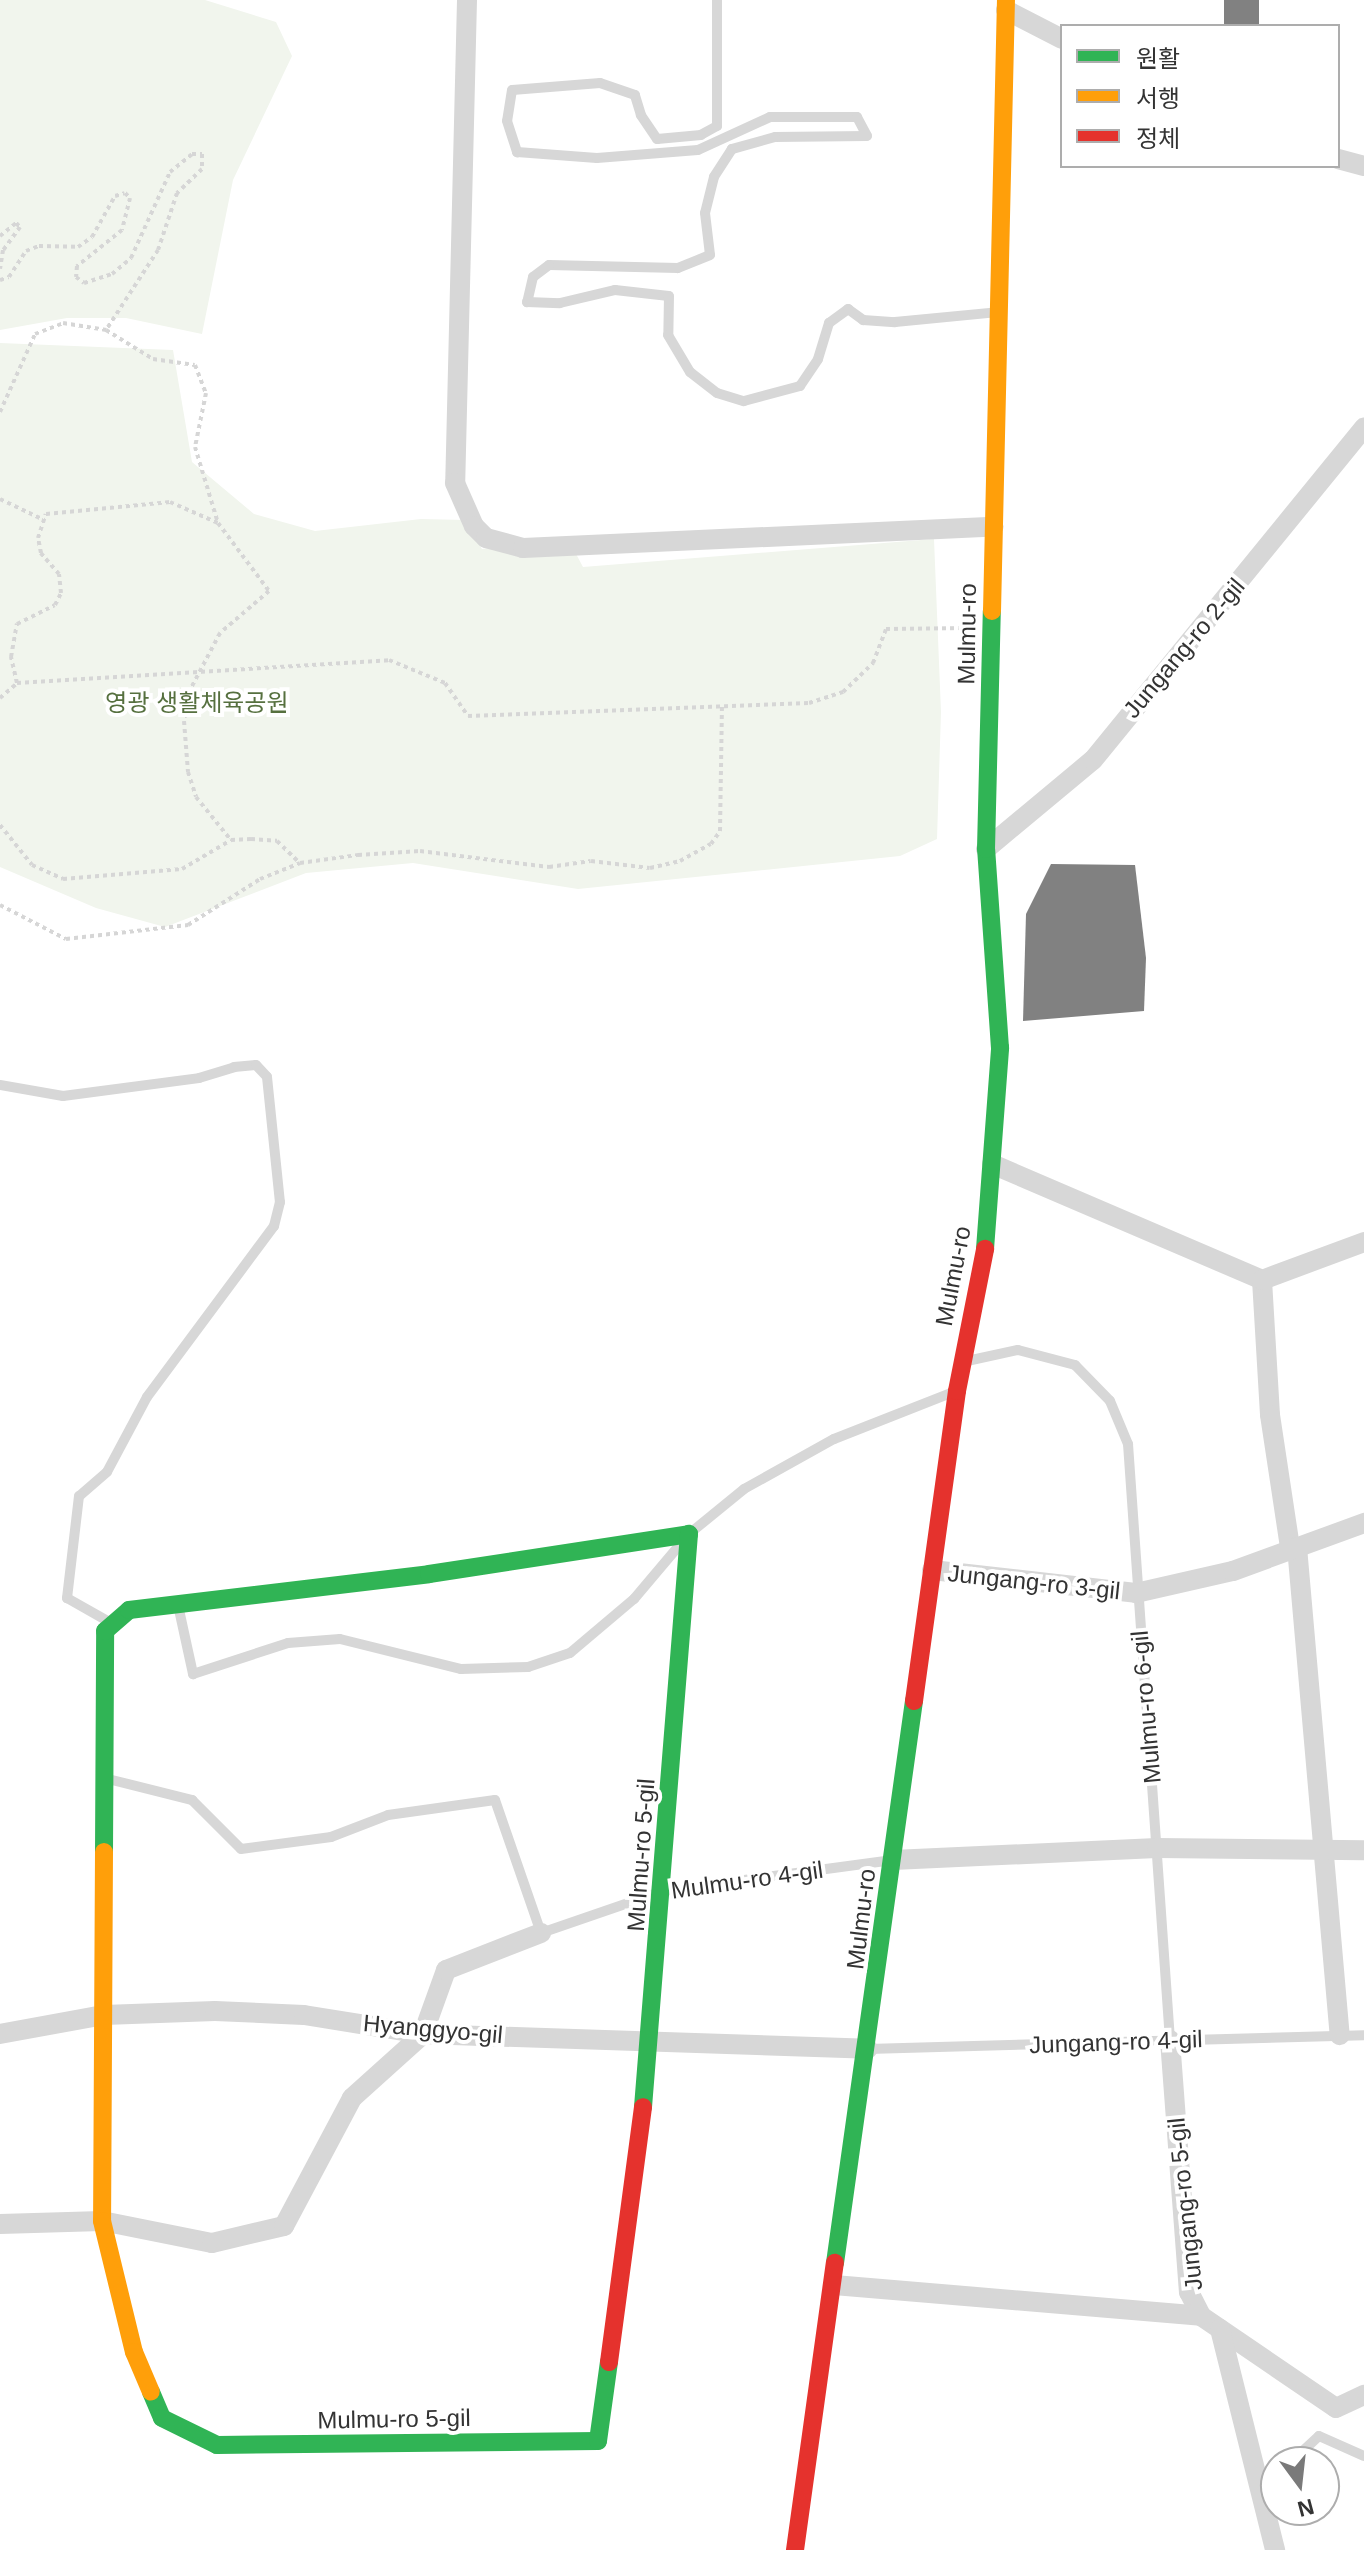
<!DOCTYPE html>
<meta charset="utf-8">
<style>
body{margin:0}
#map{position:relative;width:1364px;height:2550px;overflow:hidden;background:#fff;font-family:Helvetica,"Noto Sans KR",sans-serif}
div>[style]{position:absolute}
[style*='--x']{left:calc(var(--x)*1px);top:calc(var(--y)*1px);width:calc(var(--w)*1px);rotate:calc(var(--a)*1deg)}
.green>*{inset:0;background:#f1f5ed}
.building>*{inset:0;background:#818181;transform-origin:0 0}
.path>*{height:4px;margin-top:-2px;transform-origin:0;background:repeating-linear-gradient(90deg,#d6d6d6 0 4px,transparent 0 8px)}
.lane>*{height:10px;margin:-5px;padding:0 5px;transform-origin:5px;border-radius:5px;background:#d7d7d7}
.street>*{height:20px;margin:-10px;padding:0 10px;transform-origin:10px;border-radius:10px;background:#d7d7d7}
.fast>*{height:18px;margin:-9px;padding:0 9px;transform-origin:9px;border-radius:9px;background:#30b455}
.slow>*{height:18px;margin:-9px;padding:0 9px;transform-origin:9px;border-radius:9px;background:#ff9f0a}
.jam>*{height:18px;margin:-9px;padding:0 9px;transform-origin:9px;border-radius:9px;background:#e5322d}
span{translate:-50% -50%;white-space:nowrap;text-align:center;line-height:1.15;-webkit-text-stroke:8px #fff;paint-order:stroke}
.street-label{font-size:24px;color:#333}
.park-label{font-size:24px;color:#56703f}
.legend{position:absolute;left:1060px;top:24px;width:280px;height:144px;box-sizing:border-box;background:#fff;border:2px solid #adadad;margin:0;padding:10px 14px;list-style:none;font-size:24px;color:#333}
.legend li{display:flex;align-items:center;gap:16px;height:40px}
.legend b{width:40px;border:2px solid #adadad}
.north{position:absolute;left:1260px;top:2446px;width:80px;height:80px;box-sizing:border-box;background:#fff;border:2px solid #adadad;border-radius:50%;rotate:165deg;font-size:22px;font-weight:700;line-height:32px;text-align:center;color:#333}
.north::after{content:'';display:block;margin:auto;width:28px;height:36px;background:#7a7a7a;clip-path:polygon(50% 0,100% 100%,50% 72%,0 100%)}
</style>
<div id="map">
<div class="green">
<i style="clip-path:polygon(0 0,205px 0,276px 22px,292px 56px,233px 180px,202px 334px,126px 318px,67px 318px,0 330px)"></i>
<i style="clip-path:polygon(0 343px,173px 350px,192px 462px,254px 514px,315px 531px,421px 519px,466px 520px,482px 549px,567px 537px,583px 567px,934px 539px,941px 712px,937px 839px,900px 856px,578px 889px,413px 863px,306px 873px,165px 927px,96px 908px,0 867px)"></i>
</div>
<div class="building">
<i style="left:1224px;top:0;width:35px;height:26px"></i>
<i style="clip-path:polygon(1051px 864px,1135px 865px,1146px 958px,1144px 1011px,1023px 1021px,1026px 914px)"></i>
</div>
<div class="path">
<i style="--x:0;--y:236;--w:21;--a:-39"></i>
<i style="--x:16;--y:223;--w:6;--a:45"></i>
<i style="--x:20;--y:227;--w:29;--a:126"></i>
<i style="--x:3;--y:250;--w:19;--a:99"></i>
<i style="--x:0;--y:280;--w:9;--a:-18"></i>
<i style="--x:9;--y:277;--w:31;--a:-57"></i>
<i style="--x:26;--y:251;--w:14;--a:-21"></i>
<i style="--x:39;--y:246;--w:39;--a:1"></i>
<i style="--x:78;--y:247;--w:17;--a:-36"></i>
<i style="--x:92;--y:237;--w:47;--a:-60.7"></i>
<i style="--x:115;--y:196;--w:10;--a:-17"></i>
<i style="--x:125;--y:193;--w:7;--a:45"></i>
<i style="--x:130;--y:198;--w:33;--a:104"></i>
<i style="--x:122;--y:230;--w:58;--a:141.3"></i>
<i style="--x:77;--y:266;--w:11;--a:95"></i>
<i style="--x:76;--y:277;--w:10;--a:37"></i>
<i style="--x:84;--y:283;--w:29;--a:-18"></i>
<i style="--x:112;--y:274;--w:25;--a:-40"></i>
<i style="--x:131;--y:258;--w:94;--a:-65.6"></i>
<i style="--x:170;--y:172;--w:28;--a:-39"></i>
<i style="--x:192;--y:154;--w:10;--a:0"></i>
<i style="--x:202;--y:154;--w:15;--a:90"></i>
<i style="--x:202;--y:169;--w:35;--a:136"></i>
<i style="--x:177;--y:193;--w:60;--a:108.4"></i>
<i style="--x:158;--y:250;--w:95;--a:123"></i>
<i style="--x:0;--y:412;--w:85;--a:-65.8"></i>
<i style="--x:35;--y:334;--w:30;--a:-21"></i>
<i style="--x:63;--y:323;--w:44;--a:9.2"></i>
<i style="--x:106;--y:330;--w:55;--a:31.7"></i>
<i style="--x:153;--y:359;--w:42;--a:8.1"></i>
<i style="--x:195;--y:365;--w:30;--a:69"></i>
<i style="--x:206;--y:393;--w:55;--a:101.5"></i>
<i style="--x:195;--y:447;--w:79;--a:73.2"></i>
<i style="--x:0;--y:499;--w:49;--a:25.5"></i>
<i style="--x:17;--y:683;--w:27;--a:-103"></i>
<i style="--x:11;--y:657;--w:34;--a:-80"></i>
<i style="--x:17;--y:624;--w:42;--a:-26.6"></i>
<i style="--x:55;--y:605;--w:13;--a:-63"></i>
<i style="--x:61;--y:593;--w:19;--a:-96"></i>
<i style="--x:59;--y:574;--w:28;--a:-131"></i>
<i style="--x:41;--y:553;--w:15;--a:-101"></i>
<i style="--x:38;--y:538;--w:25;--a:-72"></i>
<i style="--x:46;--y:514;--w:125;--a:-5.5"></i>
<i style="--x:170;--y:502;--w:52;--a:23.6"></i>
<i style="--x:218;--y:523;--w:85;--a:53.1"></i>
<i style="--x:269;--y:591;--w:65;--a:139.4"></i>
<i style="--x:220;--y:633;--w:64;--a:117.8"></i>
<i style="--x:190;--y:690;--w:32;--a:101"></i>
<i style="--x:184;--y:721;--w:51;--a:85.5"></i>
<i style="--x:188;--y:772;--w:26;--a:72"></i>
<i style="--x:196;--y:797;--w:55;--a:50.9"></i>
<i style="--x:0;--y:698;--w:23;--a:-41"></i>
<i style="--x:17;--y:683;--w:373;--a:-3.5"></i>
<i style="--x:389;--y:660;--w:61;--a:22.3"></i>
<i style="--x:445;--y:683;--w:40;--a:55.1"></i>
<i style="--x:468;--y:716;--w:341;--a:-2.2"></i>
<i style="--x:809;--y:703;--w:36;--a:-18"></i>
<i style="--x:843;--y:692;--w:42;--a:-44"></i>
<i style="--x:873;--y:663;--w:36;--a:-69"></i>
<i style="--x:886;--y:629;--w:83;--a:-0.7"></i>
<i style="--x:0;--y:825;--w:51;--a:51.3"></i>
<i style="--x:32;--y:865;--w:34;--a:24"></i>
<i style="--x:63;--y:879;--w:119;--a:-4.8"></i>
<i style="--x:182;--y:869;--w:57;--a:-30.6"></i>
<i style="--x:231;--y:840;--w:20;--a:-3"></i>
<i style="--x:251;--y:839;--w:26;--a:4"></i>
<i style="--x:277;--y:841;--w:32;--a:44"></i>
<i style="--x:0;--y:905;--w:74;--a:27.3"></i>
<i style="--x:66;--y:939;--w:123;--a:-6.5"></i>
<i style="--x:188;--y:925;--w:85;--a:-32.6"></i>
<i style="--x:260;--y:879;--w:43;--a:-21.8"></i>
<i style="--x:300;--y:863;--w:59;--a:-7.9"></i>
<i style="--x:358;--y:855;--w:62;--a:-3.7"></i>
<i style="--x:420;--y:851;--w:130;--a:7.1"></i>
<i style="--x:549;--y:867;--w:42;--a:-8.1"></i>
<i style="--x:591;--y:861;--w:59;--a:6.8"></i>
<i style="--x:650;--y:868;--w:31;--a:-13"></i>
<i style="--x:680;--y:861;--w:35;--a:-29"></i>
<i style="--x:711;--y:844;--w:16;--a:-55"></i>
<i style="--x:720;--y:831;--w:125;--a:-89.1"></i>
</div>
<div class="lane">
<i style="--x:717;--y:0;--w:126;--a:90"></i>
<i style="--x:717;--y:126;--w:18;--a:151"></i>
<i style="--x:701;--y:135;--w:44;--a:174.8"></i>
<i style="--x:657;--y:139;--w:29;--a:-124"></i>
<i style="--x:641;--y:115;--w:21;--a:-107"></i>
<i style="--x:635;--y:95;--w:37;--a:-161"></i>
<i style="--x:600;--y:83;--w:88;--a:175.5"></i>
<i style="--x:512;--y:90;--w:31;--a:99"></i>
<i style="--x:507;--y:121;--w:33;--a:72"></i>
<i style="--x:517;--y:152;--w:80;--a:4.3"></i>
<i style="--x:597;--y:158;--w:101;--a:-4.5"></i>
<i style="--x:698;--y:150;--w:79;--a:-24.6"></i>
<i style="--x:770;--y:117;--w:87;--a:0"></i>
<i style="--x:857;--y:117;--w:21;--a:62"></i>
<i style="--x:867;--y:136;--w:92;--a:179.4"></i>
<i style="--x:775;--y:137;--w:45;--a:164.4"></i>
<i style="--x:732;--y:149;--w:33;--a:123"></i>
<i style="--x:714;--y:177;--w:37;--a:104"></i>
<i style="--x:705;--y:213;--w:42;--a:83.2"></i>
<i style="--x:710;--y:255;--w:35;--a:158"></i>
<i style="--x:678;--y:268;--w:129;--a:-178.7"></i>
<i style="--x:549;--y:265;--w:20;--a:143"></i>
<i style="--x:533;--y:277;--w:26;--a:103"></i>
<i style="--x:527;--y:302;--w:33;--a:2"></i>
<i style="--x:560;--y:303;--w:57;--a:-13.3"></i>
<i style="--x:615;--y:290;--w:54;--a:6.3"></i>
<i style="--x:669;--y:296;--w:39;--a:91"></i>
<i style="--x:668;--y:335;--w:43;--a:59.3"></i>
<i style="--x:690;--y:372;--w:34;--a:38"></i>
<i style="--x:717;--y:393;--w:28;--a:17"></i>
<i style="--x:744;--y:401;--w:58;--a:-15"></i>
<i style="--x:800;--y:386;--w:32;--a:-56"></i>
<i style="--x:818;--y:359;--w:38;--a:-73"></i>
<i style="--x:829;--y:323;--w:24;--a:-36"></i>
<i style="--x:848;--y:309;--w:19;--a:36"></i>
<i style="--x:863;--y:320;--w:32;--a:4"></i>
<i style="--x:895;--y:322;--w:103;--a:-5.5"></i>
<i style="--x:0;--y:1085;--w:64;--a:9.9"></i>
<i style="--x:63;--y:1096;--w:137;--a:-7.5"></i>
<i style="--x:199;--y:1078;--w:37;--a:-17"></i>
<i style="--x:234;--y:1067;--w:22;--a:-5"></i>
<i style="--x:256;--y:1065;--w:16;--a:47"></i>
<i style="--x:267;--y:1077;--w:126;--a:84.1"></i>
<i style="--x:280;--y:1202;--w:25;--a:104"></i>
<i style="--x:274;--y:1226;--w:213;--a:126.6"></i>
<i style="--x:147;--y:1397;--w:85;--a:118.1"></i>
<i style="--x:107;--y:1472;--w:37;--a:139"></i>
<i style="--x:79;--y:1496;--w:103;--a:96.7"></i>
<i style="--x:67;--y:1598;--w:51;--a:29.6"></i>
<i style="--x:967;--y:1361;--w:52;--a:-12.2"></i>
<i style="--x:1018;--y:1350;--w:59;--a:14.7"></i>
<i style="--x:1075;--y:1365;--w:50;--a:45.8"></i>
<i style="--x:1110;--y:1401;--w:47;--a:67.3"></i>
<i style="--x:1128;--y:1444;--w:597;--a:85.97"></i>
<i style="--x:178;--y:1605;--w:71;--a:77.7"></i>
<i style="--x:193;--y:1674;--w:100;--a:-18.1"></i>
<i style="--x:288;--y:1643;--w:52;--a:-4.4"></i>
<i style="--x:340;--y:1639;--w:125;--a:13.9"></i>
<i style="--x:461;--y:1669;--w:67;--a:-1.7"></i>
<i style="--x:528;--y:1667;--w:44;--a:-18.4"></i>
<i style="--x:570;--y:1653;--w:84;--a:-40.2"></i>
<i style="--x:634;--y:1599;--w:85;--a:-49.8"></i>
<i style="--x:689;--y:1534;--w:71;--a:-39.3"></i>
<i style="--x:744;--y:1489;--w:103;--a:-29.1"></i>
<i style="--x:834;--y:1439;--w:126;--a:-21.5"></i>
<i style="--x:108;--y:1779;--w:87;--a:14"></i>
<i style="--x:192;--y:1800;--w:69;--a:45"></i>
<i style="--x:241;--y:1849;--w:91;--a:-7.6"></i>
<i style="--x:331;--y:1837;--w:61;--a:-21.1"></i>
<i style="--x:388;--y:1815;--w:108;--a:-8"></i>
<i style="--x:495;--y:1800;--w:141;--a:70.9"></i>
<i style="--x:541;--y:1933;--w:129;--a:-19"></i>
<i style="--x:663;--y:1891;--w:230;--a:-7.7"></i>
<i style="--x:868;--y:2049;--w:496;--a:-1.6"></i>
<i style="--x:1291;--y:2462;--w:38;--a:-43"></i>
<i style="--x:1319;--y:2436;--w:49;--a:24"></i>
<i style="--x:1261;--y:2493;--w:22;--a:-47"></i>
</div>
<div class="street">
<i style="--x:467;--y:0;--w:483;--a:91.4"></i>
<i style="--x:455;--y:483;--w:47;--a:66.2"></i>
<i style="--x:474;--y:526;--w:17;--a:45"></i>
<i style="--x:486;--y:538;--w:38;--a:15"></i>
<i style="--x:523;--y:548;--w:471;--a:-2.6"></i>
<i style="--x:1006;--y:10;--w:63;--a:27.4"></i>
<i style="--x:1338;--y:159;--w:27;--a:15"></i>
<i style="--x:986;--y:849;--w:139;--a:-39.8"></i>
<i style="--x:1093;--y:760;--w:429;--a:-50.8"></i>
<i style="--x:992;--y:1164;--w:294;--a:23.2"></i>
<i style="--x:1262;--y:1280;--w:135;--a:86.6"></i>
<i style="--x:1270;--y:1415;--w:134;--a:81.4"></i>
<i style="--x:1262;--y:1280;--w:109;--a:-20.4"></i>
<i style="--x:1297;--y:1547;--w:490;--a:85"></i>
<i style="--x:932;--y:1570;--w:205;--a:6.4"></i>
<i style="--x:1136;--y:1593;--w:99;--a:-12.8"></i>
<i style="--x:1233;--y:1571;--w:140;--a:-20.1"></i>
<i style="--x:893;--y:1860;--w:264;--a:-2.6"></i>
<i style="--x:1157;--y:1848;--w:207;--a:0.6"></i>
<i style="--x:0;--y:2034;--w:106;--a:-10.4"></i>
<i style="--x:104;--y:2015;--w:111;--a:-2.1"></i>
<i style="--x:215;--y:2011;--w:89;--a:2.6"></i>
<i style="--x:304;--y:2015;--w:121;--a:9.1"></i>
<i style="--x:423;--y:2034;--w:445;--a:1.9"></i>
<i style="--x:1170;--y:2040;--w:253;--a:85.7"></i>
<i style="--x:1189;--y:2292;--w:27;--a:63"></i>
<i style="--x:1201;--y:2316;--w:163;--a:34.3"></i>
<i style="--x:1336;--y:2408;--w:31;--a:-25"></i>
<i style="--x:0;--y:2224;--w:102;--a:-1.7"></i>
<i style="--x:102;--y:2221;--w:112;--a:11.3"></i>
<i style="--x:212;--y:2243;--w:74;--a:-13.3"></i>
<i style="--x:284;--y:2226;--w:145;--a:-62"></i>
<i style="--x:352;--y:2098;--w:96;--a:-42"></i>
<i style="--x:423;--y:2034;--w:68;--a:-70.2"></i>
<i style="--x:446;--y:1970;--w:102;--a:-21.3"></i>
<i style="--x:834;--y:2285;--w:368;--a:4.8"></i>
<i style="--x:1220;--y:2329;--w:228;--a:76"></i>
</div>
<div class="fast">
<i style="--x:985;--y:1249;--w:202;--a:-85.7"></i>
<i style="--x:1000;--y:1048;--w:199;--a:-94"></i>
<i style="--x:986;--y:849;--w:238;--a:-88.6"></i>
<i style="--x:104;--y:1852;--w:221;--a:-89.7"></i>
<i style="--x:105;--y:1631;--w:32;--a:-41"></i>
<i style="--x:129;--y:1610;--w:302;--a:-6.8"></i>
<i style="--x:429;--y:1574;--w:263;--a:-8.7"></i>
<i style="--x:643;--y:2107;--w:575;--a:-85.41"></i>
<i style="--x:835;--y:2263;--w:568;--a:-82"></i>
<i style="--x:151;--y:2392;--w:28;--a:67"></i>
<i style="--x:162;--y:2418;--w:61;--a:26.1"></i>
<i style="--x:217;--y:2445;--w:381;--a:-0.6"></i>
<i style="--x:598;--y:2441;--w:80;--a:-82.1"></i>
</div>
<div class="slow">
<i style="--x:992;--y:611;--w:611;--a:-88.69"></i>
<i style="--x:104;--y:1852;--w:369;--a:90.3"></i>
<i style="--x:102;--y:2221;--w:135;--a:76.3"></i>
<i style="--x:134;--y:2352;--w:43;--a:67"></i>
</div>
<div class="jam">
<i style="--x:914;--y:1701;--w:313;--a:-82.1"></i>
<i style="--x:957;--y:1391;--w:145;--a:-78.8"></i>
<i style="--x:609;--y:2362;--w:257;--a:-82.4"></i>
<i style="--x:795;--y:2550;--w:290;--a:-82.1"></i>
</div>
<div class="street-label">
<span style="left:967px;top:634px;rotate:-89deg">Mulmu-ro</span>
<span style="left:1184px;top:648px;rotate:-50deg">Jungang-ro 2-gil</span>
<span style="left:953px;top:1276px;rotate:-79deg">Mulmu-ro</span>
<span style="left:1034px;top:1582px;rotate:6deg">Jungang-ro 3-gil</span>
<span style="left:1146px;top:1707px;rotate:-95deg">Mulmu-ro 6-gil</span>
<span style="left:641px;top:1855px;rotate:-86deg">Mulmu-ro 5-gil</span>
<span style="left:747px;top:1880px;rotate:-8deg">Mulmu-ro 4-gil</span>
<span style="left:861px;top:1919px;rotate:-83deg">Mulmu-ro</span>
<span style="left:433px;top:2029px;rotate:5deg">Hyanggyo-gil</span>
<span style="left:1116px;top:2042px;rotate:-2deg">Jungang-ro 4-gil</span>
<span style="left:1185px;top:2204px;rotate:-96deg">Jungang-ro 5-gil</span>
<span style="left:394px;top:2419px;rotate:-1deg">Mulmu-ro 5-gil</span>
</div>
<div class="park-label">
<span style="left:197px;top:703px">영광 생활체육공원</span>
</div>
<ul class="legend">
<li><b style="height:10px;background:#30b455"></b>원활</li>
<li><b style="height:10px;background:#ff9f0a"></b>서행</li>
<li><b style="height:10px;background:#e5322d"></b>정체</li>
</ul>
<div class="north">N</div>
</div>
